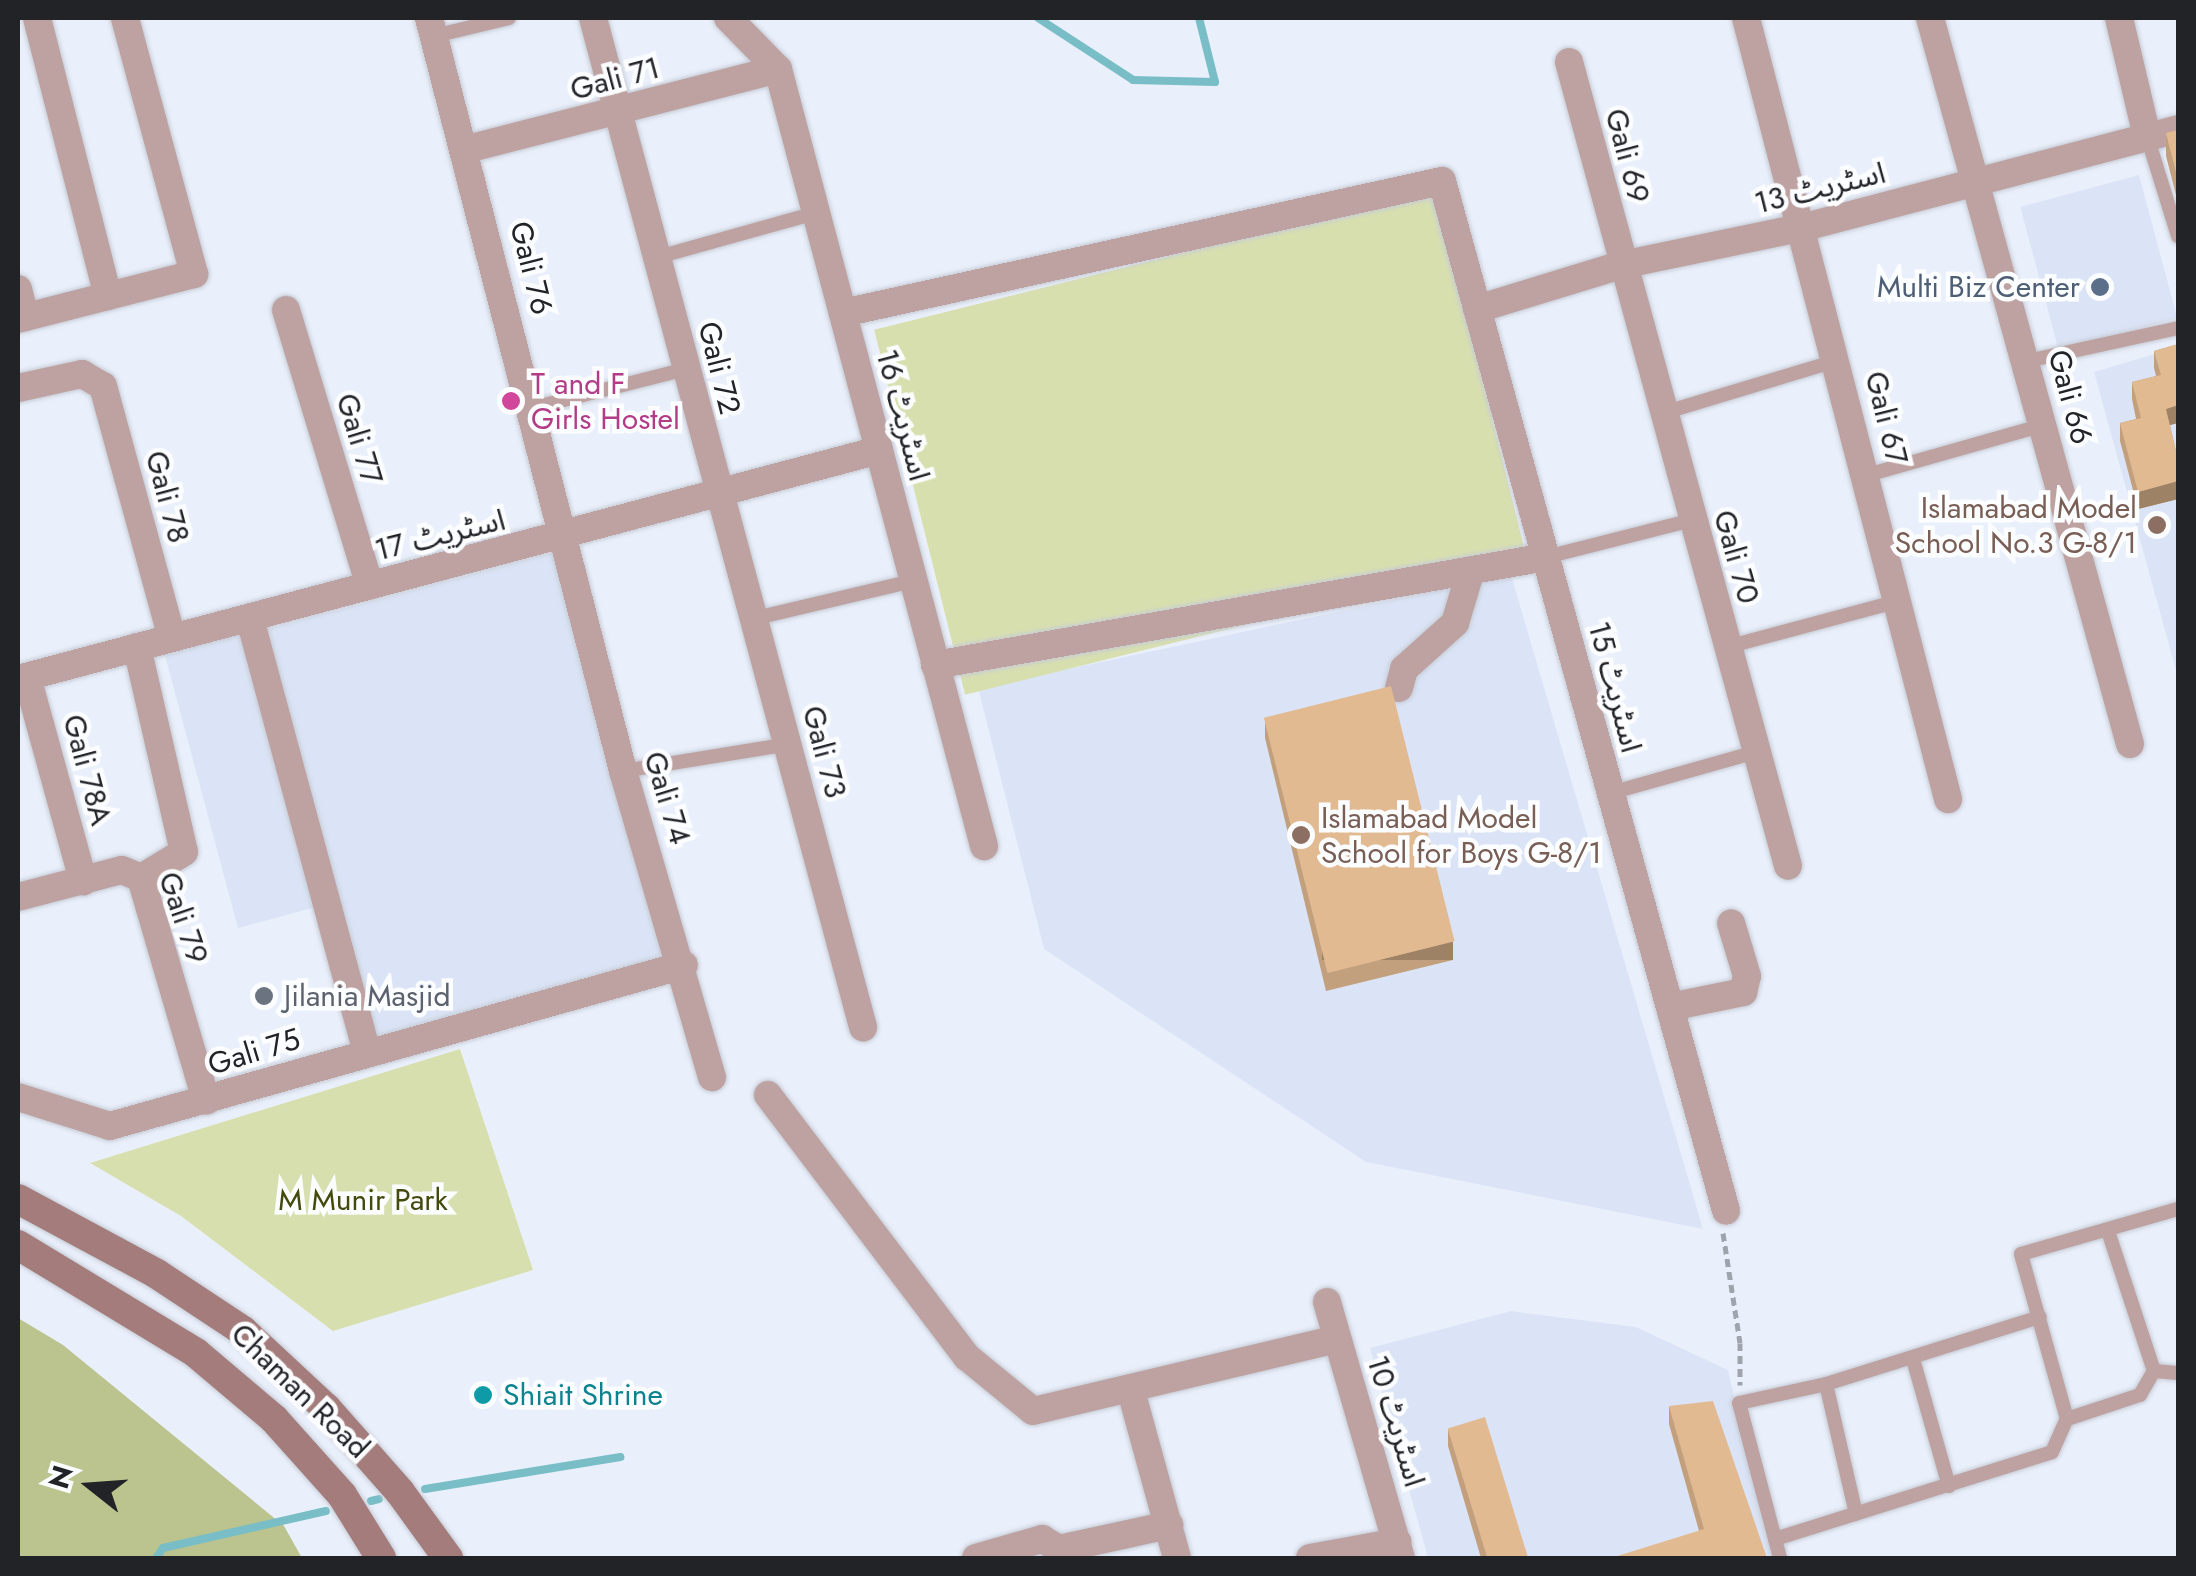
<!DOCTYPE html>
<meta charset="utf-8">
<style>
body{margin:0}
#map{position:relative;width:2196px;height:1576px;overflow:hidden;background:#eaf0fb;font-family:Jost,"Noto Sans Arabic",sans-serif}
div>[style]{position:absolute}
[style*='--x']{left:calc(var(--x)*1px);top:calc(var(--y)*1px);width:calc(var(--w)*1px);rotate:calc(var(--a)*1deg)}
.built>*{inset:0;background:#dbe4f6;transform-origin:0 0}
.green>*{inset:0;background:#d8dfaf;transform-origin:0 0}
.forest>*{inset:0;background:#bbc38e}
.stream>*{height:8px;margin:-4px;padding:0 4px;transform-origin:4px;border-radius:4px;background:#79bec7}
.path>*{height:5px;margin-top:-2.5px;transform-origin:0;background:repeating-linear-gradient(90deg,#9fa3ac 0 8px,transparent 0 13px)}
.roads{filter:drop-shadow(0 0 2px #c6cbd5) drop-shadow(0 0 2px #c6cbd5)}
.lane>*{height:14px;margin:-7px;padding:0 7px;transform-origin:7px;border-radius:7px;background:#bda2a1}
.street>*{height:28px;margin:-14px;padding:0 14px;transform-origin:14px;border-radius:14px;background:#bda2a1}
.secondary>*{height:30px;margin:-15px;padding:0 15px;transform-origin:15px;border-radius:15px;background:#a37c7b}
.wall>*{inset:0;background:#c2a07e}
.shaded-wall>*{inset:0;background:#9e8266;transform-origin:0 0}
.building>*{inset:0;background:#e2ba92;transform-origin:0 0}
.dots>*{width:28px;height:28px;translate:-50% -50%;box-sizing:border-box;border:5px solid #fcfdff;border-radius:50%}
span{translate:-50% -50%;white-space:nowrap;text-align:center;line-height:1.15;-webkit-text-stroke:9px #fcfdff;paint-order:stroke}
.street-label{font-size:30px;color:#212327}
.service-label{font-size:30px;color:#4e5e75}
.right{translate:-100% -50%;text-align:right}
.hotel-label{font-size:30px;color:#b23c85}
.left{translate:0 -50%;text-align:left}
.education-label{font-size:30px;color:#785e54}
.worship-label{font-size:30px;color:#5b616d}
.park-label{font-size:30px;color:#44490c}
.culture-label{font-size:30px;color:#0d838f}
.frame{position:absolute;inset:0;border:20px solid #212327;pointer-events:none}
.north{position:absolute;left:40px;top:1436px;width:100px;height:100px;-webkit-text-stroke:8px #fcfdff;paint-order:stroke;rotate:287deg;font-size:28px;font-weight:700;line-height:40px;text-align:center;color:#212327}
.north::after{content:'';display:block;margin:auto;width:35px;height:45px;background:#212327;clip-path:polygon(50% 0,100% 100%,50% 72%,0 100%)}
</style>
<div id="map">
<div class="built">
<i style="left:2139px;top:175px;width:148px;height:123px;rotate:75deg"></i>
<i style="clip-path:polygon(2178px 347px,2178px 678px,2094px 372px)"></i>
<i style="left:563px;top:550px;width:421px;height:312px;rotate:75deg"></i>
<i style="clip-path:polygon(1511px 575px,1703px 1229px,1366px 1162px,1044px 949px,978px 688px)"></i>
<i style="left:242px;top:634px;width:283px;height:80px;rotate:75deg"></i>
<i style="clip-path:polygon(1511px 1311px,1636px 1327px,1728px 1370px,1773px 1558px,1428px 1558px,1370px 1348px)"></i>
</div>
<div class="green">
<i style="left:1435px;top:190px;width:376px;height:578px;rotate:76deg"></i>
<i style="clip-path:polygon(460px 1049px,533px 1270px,333px 1331px,181px 1216px,90px 1163px)"></i>
</div>
<div class="forest">
<i style="clip-path:polygon(18px 1318px,63px 1345px,284px 1526px,302px 1558px,18px 1558px)"></i>
</div>
<div class="stream">
<i style="--x:1038;--y:18;--w:113;--a:33.1"></i>
<i style="--x:1133;--y:80;--w:82;--a:1.4"></i>
<i style="--x:1215;--y:82;--w:66;--a:-104"></i>
<i style="--x:425;--y:1489;--w:198;--a:-9.3"></i>
<i style="--x:371;--y:1501;--w:8;--a:-14"></i>
<i style="--x:156;--y:1558;--w:12;--a:-55"></i>
<i style="--x:163;--y:1548;--w:167;--a:-12.8"></i>
</div>
<div class="path">
<i style="--x:1723;--y:1233;--w:111;--a:81.2"></i>
<i style="--x:1740;--y:1343;--w:42;--a:90"></i>
</div>
<div class="roads">
<div class="lane">
<i style="--x:434;--y:36;--w:77;--a:-13.5"></i>
<i style="--x:2147;--y:136;--w:105;--a:72.8"></i>
<i style="--x:658;--y:257;--w:164;--a:-15.6"></i>
<i style="--x:2027;--y:361;--w:155;--a:-12.3"></i>
<i style="--x:532;--y:408;--w:159;--a:-14.2"></i>
<i style="--x:1663;--y:413;--w:183;--a:-16.8"></i>
<i style="--x:1867;--y:475;--w:184;--a:-15.8"></i>
<i style="--x:1546;--y:557;--w:151;--a:-14.2"></i>
<i style="--x:756;--y:618;--w:161;--a:-13.3"></i>
<i style="--x:1727;--y:647;--w:178;--a:-15"></i>
<i style="--x:623;--y:771;--w:168;--a:-9.2"></i>
<i style="--x:1610;--y:793;--w:152;--a:-15.7"></i>
<i style="--x:1913;--y:1359;--w:132;--a:74.2"></i>
<i style="--x:2154;--y:1371;--w:24;--a:5"></i>
<i style="--x:1826;--y:1384;--w:133;--a:77"></i>
<i style="--x:2067;--y:1419;--w:77;--a:-18.2"></i>
<i style="--x:2140;--y:1395;--w:28;--a:-60"></i>
<i style="--x:2154;--y:1371;--w:147;--a:-108.2"></i>
<i style="--x:1775;--y:1539;--w:290;--a:-17.4"></i>
<i style="--x:2052;--y:1452;--w:36;--a:-66"></i>
<i style="--x:2067;--y:1419;--w:171;--a:-105.6"></i>
<i style="--x:2021;--y:1254;--w:163;--a:-16"></i>
<i style="--x:1780;--y:1558;--w:160;--a:-104.8"></i>
<i style="--x:1739;--y:1403;--w:89;--a:-12.3"></i>
<i style="--x:1826;--y:1384;--w:224;--a:-17.4"></i>
</div>
<div class="street">
<i style="--x:37;--y:18;--w:287;--a:75.7"></i>
<i style="--x:429;--y:18;--w:778;--a:75.55"></i>
<i style="--x:623;--y:771;--w:319;--a:73.8"></i>
<i style="--x:593;--y:18;--w:1045;--a:75.02"></i>
<i style="--x:728;--y:18;--w:71;--a:45.6"></i>
<i style="--x:778;--y:69;--w:804;--a:75.15"></i>
<i style="--x:1746;--y:18;--w:807;--a:75.5"></i>
<i style="--x:1930;--y:18;--w:753;--a:74.6"></i>
<i style="--x:2119;--y:18;--w:121;--a:76.7"></i>
<i style="--x:1569;--y:62;--w:833;--a:74.76"></i>
<i style="--x:467;--y:149;--w:321;--a:-14.4"></i>
<i style="--x:18;--y:289;--w:29;--a:76"></i>
<i style="--x:1477;--y:309;--w:151;--a:-17"></i>
<i style="--x:1621;--y:265;--w:188;--a:-11.7"></i>
<i style="--x:1805;--y:227;--w:386;--a:-14.7"></i>
<i style="--x:286;--y:310;--w:288;--a:73.1"></i>
<i style="--x:843;--y:313;--w:613;--a:-12.43"></i>
<i style="--x:1442;--y:181;--w:1068;--a:74.58"></i>
<i style="--x:18;--y:319;--w:182;--a:-14.3"></i>
<i style="--x:194;--y:274;--w:265;--a:-105.1"></i>
<i style="--x:18;--y:388;--w:66;--a:-12.3"></i>
<i style="--x:82;--y:374;--w:24;--a:30"></i>
<i style="--x:103;--y:386;--w:261;--a:74.7"></i>
<i style="--x:250;--y:619;--w:449;--a:74.9"></i>
<i style="--x:137;--y:647;--w:210;--a:77.1"></i>
<i style="--x:184;--y:852;--w:50;--a:148.8"></i>
<i style="--x:935;--y:665;--w:620;--a:-10.02"></i>
<i style="--x:27;--y:677;--w:212;--a:74.6"></i>
<i style="--x:18;--y:679;--w:891;--a:-14.89"></i>
<i style="--x:1399;--y:688;--w:20;--a:-75"></i>
<i style="--x:1404;--y:669;--w:69;--a:-42"></i>
<i style="--x:1455;--y:623;--w:55;--a:-73.2"></i>
<i style="--x:18;--y:897;--w:107;--a:-14.6"></i>
<i style="--x:122;--y:870;--w:21;--a:23"></i>
<i style="--x:141;--y:878;--w:232;--a:73.7"></i>
<i style="--x:1670;--y:1007;--w:75;--a:-11.6"></i>
<i style="--x:1743;--y:992;--w:16;--a:-76"></i>
<i style="--x:1747;--y:976;--w:55;--a:-106.8"></i>
<i style="--x:768;--y:1095;--w:329;--a:52.8"></i>
<i style="--x:967;--y:1357;--w:85;--a:39.3"></i>
<i style="--x:1033;--y:1411;--w:312;--a:-13.3"></i>
<i style="--x:18;--y:1097;--w:96;--a:17.5"></i>
<i style="--x:110;--y:1126;--w:596;--a:-15.67"></i>
<i style="--x:1327;--y:1302;--w:266;--a:73.9"></i>
<i style="--x:1131;--y:1391;--w:173;--a:74.6"></i>
<i style="--x:976;--y:1558;--w:69;--a:-16.1"></i>
<i style="--x:1042;--y:1539;--w:20;--a:30"></i>
<i style="--x:1059;--y:1549;--w:113;--a:-12.3"></i>
<i style="--x:1310;--y:1558;--w:89;--a:-10.3"></i>
</div>
<div class="secondary">
<i style="--x:18;--y:1199;--w:158;--a:28.3"></i>
<i style="--x:157;--y:1274;--w:103;--a:33.5"></i>
<i style="--x:243;--y:1331;--w:113;--a:42.9"></i>
<i style="--x:326;--y:1408;--w:112;--a:48.6"></i>
<i style="--x:400;--y:1492;--w:82;--a:54"></i>
<i style="--x:18;--y:1245;--w:208;--a:31.2"></i>
<i style="--x:196;--y:1353;--w:102;--a:40.2"></i>
<i style="--x:274;--y:1419;--w:102;--a:48.2"></i>
<i style="--x:342;--y:1495;--w:74;--a:58.2"></i>
</div>
</div>
<div class="wall">
<i style="clip-path:polygon(2178px 130px,2178px 203px,2166px 156px,2166px 133px)"></i>
<i style="clip-path:polygon(2178px 344px,2178px 423px,2170px 425px,2178px 460px,2178px 499px,2138px 509px,2120px 441px,2120px 423px,2136px 419px,2132px 399px,2132px 382px,2156px 376px,2154px 368px,2154px 351px)"></i>
<i style="clip-path:polygon(1265px 720px,1453px 960px,1326px 991px,1265px 738px)"></i>
<i style="clip-path:polygon(1669px 1406px,1767px 1558px,1699px 1531px,1669px 1424px)"></i>
<i style="clip-path:polygon(1448px 1429px,1527px 1558px,1481px 1558px,1448px 1446px)"></i>
</div>
<div class="shaded-wall">
<i style="clip-path:polygon(2178px 405px,2178px 423px,2166px 426px,2166px 409px)"></i>
<i style="clip-path:polygon(2178px 481px,2178px 499px,2138px 509px,2138px 492px)"></i>
<i style="left:1453px;top:942px;width:18px;height:131px;rotate:90deg"></i>
</div>
<div class="building">
<i style="clip-path:polygon(2178px 130px,2178px 180px,2166px 133px)"></i>
<i style="clip-path:polygon(2178px 344px,2178px 405px,2166px 409px,2178px 460px,2178px 481px,2138px 492px,2120px 423px,2141px 418px,2132px 382px,2161px 375px,2154px 351px)"></i>
<i style="left:1391px;top:686px;width:263px;height:131px;rotate:76deg"></i>
<i style="clip-path:polygon(1713px 1401px,1767px 1558px,1611px 1558px,1704px 1529px,1669px 1406px)"></i>
<i style="left:1485px;top:1417px;width:147px;height:39px;rotate:73deg"></i>
</div>
<div class="dots">
<i style="left:2100px;top:287px;background:#5c6f8a"></i>
<i style="left:511px;top:401px;background:#d1479c"></i>
<i style="left:2157px;top:525px;background:#8d6e63"></i>
<i style="left:1301px;top:835px;background:#8d6e63"></i>
<i style="left:264px;top:996px;background:#6b7280"></i>
<i style="left:483px;top:1395px;background:#0f9aa8"></i>
</div>
<div class="street-label">
<span style="left:615px;top:79px;rotate:-15deg">Gali 71</span>
<span style="left:1627px;top:156px;rotate:75deg">Gali 69</span>
<span style="left:1820px;top:188px;rotate:-14deg">اسٹریٹ 13</span>
<span style="left:531px;top:268px;rotate:76deg">Gali 76</span>
<span style="left:719px;top:368px;rotate:76deg">Gali 72</span>
<span style="left:2070px;top:397px;rotate:75deg">Gali 66</span>
<span style="left:903px;top:415px;rotate:75deg">اسٹریٹ 16</span>
<span style="left:1886px;top:418px;rotate:76deg">Gali 67</span>
<span style="left:359px;top:439px;rotate:73deg">Gali 77</span>
<span style="left:167px;top:497px;rotate:75deg">Gali 78</span>
<span style="left:440px;top:535px;rotate:-14deg">اسٹریٹ 17</span>
<span style="left:1736px;top:557px;rotate:74deg">Gali 70</span>
<span style="left:1615px;top:687px;rotate:75deg">اسٹریٹ 15</span>
<span style="left:824px;top:752px;rotate:75deg">Gali 73</span>
<span style="left:87px;top:770px;rotate:75deg">Gali 78A</span>
<span style="left:667px;top:798px;rotate:73deg">Gali 74</span>
<span style="left:183px;top:918px;rotate:71deg">Gali 79</span>
<span style="left:254px;top:1052px;rotate:-17deg">Gali 75</span>
<span style="left:300px;top:1391px;rotate:44deg">Chaman Road</span>
<span style="left:1396px;top:1421px;rotate:73deg">اسٹریٹ 10</span>
</div>
<div class="service-label">
<span class="right" style="left:2080px;top:287px">Multi Biz Center</span>
</div>
<div class="hotel-label">
<span class="left" style="left:531px;top:401px">T and F<br>Girls Hostel</span>
</div>
<div class="education-label">
<span class="right" style="left:2137px;top:525px">Islamabad Model<br>School No.3 G-8/1</span>
<span class="left" style="left:1321px;top:835px">Islamabad Model<br>School for Boys G-8/1</span>
</div>
<div class="worship-label">
<span class="left" style="left:284px;top:996px">Jilania Masjid</span>
</div>
<div class="park-label">
<span style="left:363px;top:1200px">M Munir Park</span>
</div>
<div class="culture-label">
<span class="left" style="left:503px;top:1395px">Shiait Shrine</span>
</div>
<div class="frame"></div>
<div class="north">N</div>
</div>
